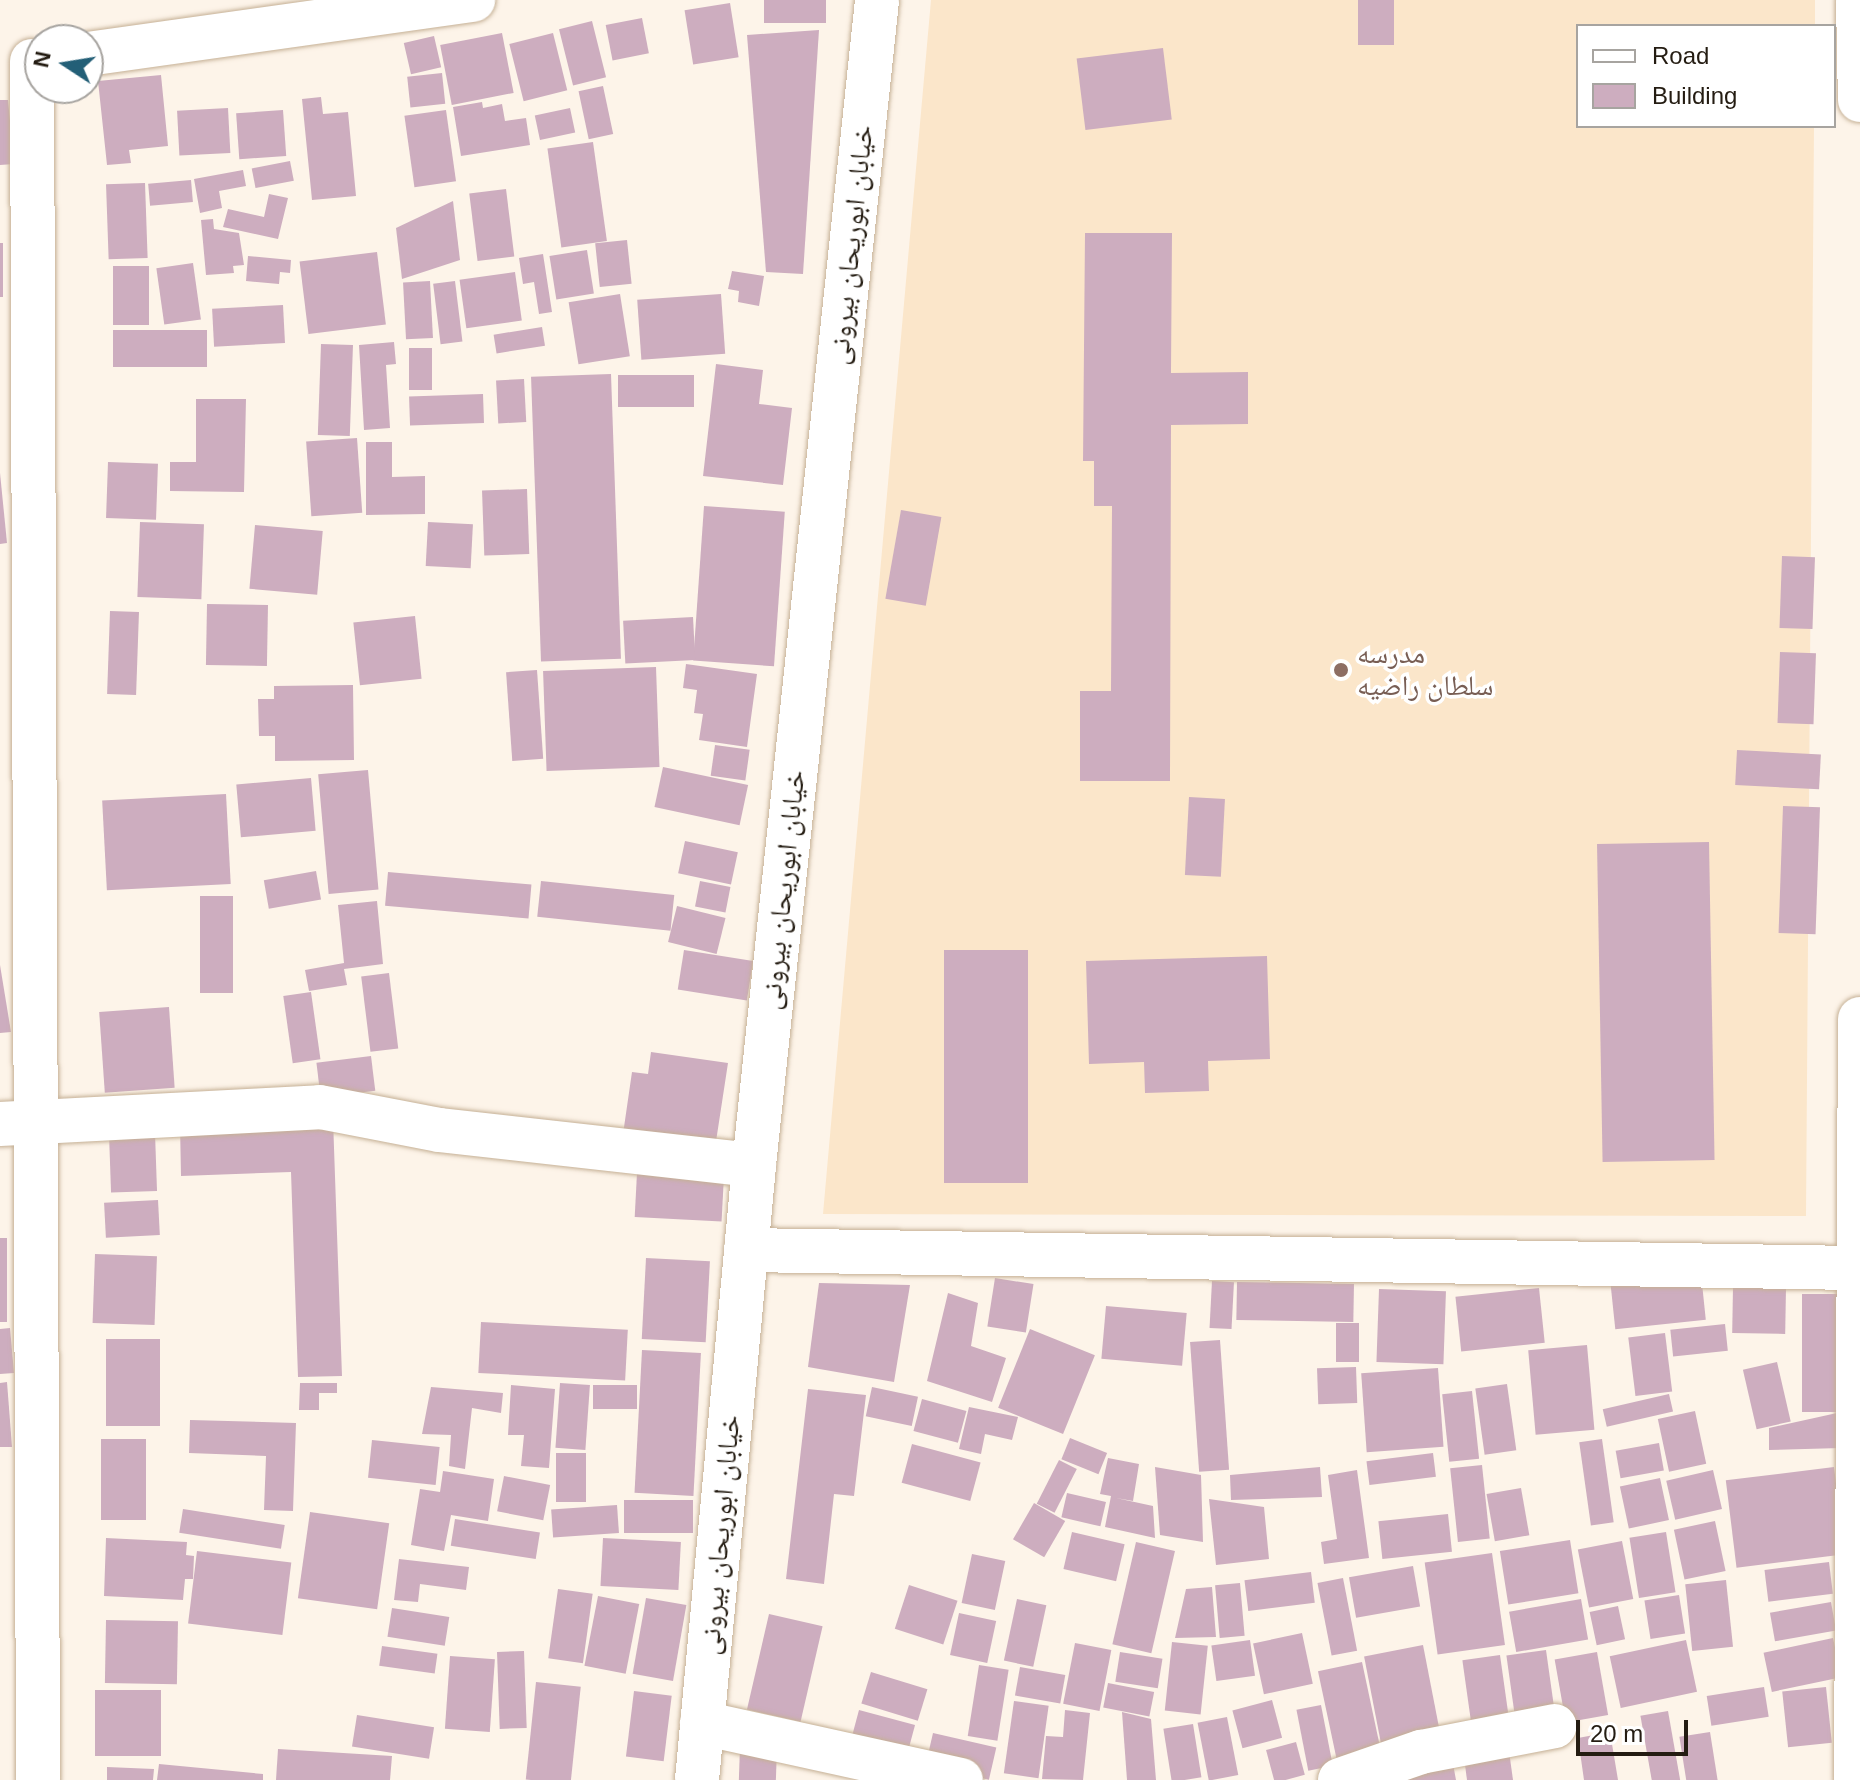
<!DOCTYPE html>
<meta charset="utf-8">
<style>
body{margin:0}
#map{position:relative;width:1860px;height:1780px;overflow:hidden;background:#fdf4e9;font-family:Helvetica,"Noto Naskh Arabic",sans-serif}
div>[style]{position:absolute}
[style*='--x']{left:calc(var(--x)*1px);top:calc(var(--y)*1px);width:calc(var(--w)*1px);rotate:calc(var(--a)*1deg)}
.built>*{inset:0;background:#fbe6ca}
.building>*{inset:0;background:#cdadbf;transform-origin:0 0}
.roads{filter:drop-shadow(0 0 2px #c5b095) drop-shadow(0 0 2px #c5b095)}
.minor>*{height:44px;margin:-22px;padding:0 22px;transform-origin:22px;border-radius:22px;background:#fff}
.dots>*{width:22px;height:22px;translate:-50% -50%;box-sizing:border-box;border:4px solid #fff;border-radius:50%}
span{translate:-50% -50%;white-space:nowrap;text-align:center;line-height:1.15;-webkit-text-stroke:7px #fff;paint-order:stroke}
.street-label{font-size:28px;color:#241c12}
.education-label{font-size:28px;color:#785e54}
.left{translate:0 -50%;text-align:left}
.legend{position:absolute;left:1576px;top:24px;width:260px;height:104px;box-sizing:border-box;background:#fff;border:2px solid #a7a4a0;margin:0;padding:10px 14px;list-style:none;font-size:24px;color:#241c12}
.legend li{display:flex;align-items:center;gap:16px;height:40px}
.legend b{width:40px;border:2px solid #a7a4a0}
.north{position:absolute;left:24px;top:24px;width:80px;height:80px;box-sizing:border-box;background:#fff;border:2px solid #a7a4a0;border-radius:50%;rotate:282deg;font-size:22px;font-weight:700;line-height:32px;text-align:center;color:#241c12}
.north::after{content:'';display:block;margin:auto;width:28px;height:36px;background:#235f77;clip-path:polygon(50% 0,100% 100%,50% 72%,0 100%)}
.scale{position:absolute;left:1576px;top:1720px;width:112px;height:36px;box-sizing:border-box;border:4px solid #241c12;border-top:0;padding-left:10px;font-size:24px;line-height:28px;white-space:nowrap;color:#241c12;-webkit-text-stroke:6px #fff;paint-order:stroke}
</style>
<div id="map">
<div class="built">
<i style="clip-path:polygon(931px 0,1815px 0,1815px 26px,1578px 26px,1578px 126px,1814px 126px,1806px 1216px,823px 1214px)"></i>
</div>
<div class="building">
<i style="left:764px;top:0;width:62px;height:23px"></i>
<i style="left:1358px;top:0;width:36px;height:45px"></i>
<i style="left:730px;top:3px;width:55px;height:46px;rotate:81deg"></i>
<i style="left:642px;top:18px;width:36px;height:37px;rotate:79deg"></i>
<i style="left:592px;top:21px;width:58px;height:34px;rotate:76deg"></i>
<i style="clip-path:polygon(819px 30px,803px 274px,766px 272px,747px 35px)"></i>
<i style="left:502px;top:33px;width:61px;height:63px;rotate:79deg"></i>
<i style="left:553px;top:33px;width:59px;height:45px;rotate:76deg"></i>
<i style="left:434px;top:36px;width:32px;height:31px;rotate:77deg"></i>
<i style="left:1163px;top:48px;width:72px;height:87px;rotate:83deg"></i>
<i style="left:442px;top:73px;width:31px;height:35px;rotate:84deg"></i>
<i style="clip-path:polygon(161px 75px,168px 146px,129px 150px,131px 163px,107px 165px,98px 81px)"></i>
<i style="left:603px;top:86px;width:49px;height:25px;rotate:78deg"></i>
<i style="clip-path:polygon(321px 97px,323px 114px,348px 112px,356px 196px,312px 200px,302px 99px)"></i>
<i style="clip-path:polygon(0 100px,8px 100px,14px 164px,0 165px)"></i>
<i style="clip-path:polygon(482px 102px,483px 108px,502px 104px,505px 121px,526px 118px,530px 145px,461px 156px,453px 107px)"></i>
<i style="left:228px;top:108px;width:45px;height:51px;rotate:87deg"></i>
<i style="left:570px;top:108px;width:25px;height:36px;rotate:78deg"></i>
<i style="left:283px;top:110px;width:46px;height:47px;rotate:86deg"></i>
<i style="left:446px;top:110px;width:72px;height:42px;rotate:82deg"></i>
<i style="left:593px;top:142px;width:100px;height:46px;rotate:82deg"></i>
<i style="left:290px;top:161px;width:20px;height:39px;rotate:79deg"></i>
<i style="clip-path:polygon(243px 170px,246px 186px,219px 191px,222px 208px,200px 213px,194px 179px)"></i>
<i style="left:191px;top:180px;width:22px;height:43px;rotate:85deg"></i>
<i style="left:145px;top:183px;width:75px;height:39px;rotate:88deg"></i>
<i style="left:506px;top:189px;width:68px;height:37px;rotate:83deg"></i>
<i style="clip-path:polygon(269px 194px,288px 198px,278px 239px,223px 227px,228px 209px,264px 217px)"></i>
<i style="clip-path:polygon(453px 201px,460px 260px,402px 279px,396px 228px)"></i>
<i style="clip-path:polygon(213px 219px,214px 229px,239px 233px,244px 265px,233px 266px,234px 273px,206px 275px,201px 220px)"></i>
<i style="clip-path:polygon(1085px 233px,1172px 233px,1171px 373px,1248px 372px,1248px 424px,1171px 425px,1170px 781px,1080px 781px,1080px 691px,1111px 691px,1112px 506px,1094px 506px,1094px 461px,1083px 461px)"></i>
<i style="left:627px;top:240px;width:44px;height:32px;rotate:84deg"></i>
<i style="left:0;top:243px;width:3px;height:54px"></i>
<i style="left:587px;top:250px;width:44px;height:38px;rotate:81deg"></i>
<i style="left:377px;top:252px;width:73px;height:78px;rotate:83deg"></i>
<i style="clip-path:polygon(543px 254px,552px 312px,539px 314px,534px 282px,523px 284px,519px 258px)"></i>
<i style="clip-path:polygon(248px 256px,291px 260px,290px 273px,280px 272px,279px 284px,246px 281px)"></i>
<i style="left:193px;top:263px;width:57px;height:37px;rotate:82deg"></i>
<i style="left:113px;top:266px;width:36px;height:59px"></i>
<i style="clip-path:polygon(732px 271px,764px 276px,759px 306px,738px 302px,739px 291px,728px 289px)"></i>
<i style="left:515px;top:272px;width:49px;height:56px;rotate:82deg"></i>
<i style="left:430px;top:281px;width:57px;height:27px;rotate:87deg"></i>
<i style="left:455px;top:281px;width:61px;height:22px;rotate:83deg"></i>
<i style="left:620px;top:294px;width:63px;height:52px;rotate:81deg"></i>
<i style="left:721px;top:294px;width:60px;height:84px;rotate:86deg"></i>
<i style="left:283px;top:305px;width:38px;height:71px;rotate:87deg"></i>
<i style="left:542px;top:327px;width:19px;height:49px;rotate:81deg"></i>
<i style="left:113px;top:330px;width:94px;height:37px"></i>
<i style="clip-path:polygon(394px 342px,396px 364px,386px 365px,390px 428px,364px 430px,359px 345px)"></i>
<i style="left:321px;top:344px;width:32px;height:91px;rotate:2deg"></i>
<i style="left:409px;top:348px;width:23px;height:42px"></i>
<i style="clip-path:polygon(716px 364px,763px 370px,759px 404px,792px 408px,783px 485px,703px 476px)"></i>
<i style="left:611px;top:374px;width:285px;height:80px;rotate:88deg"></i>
<i style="left:694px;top:375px;width:32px;height:76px;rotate:90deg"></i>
<i style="left:524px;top:379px;width:43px;height:28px;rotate:87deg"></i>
<i style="left:483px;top:394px;width:29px;height:74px;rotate:88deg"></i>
<i style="clip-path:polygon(196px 399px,246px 399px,244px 492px,170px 491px,170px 462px,196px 462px)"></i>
<i style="left:357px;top:438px;width:75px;height:51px;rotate:86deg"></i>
<i style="clip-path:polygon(366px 442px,392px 442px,392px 477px,425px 476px,425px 514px,366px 515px)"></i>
<i style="left:108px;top:462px;width:50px;height:56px;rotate:2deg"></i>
<i style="clip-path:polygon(0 473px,7px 543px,0 544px)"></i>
<i style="left:527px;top:489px;width:65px;height:45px;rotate:88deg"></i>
<i style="left:704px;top:506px;width:81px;height:155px;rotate:4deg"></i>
<i style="left:901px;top:510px;width:41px;height:90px;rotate:10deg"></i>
<i style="left:140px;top:522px;width:64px;height:75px;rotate:2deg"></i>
<i style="left:428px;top:522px;width:45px;height:44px;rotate:3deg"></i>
<i style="left:255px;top:525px;width:68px;height:64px;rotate:5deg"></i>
<i style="left:1782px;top:556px;width:33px;height:72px;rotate:2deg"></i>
<i style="left:207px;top:604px;width:61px;height:61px;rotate:1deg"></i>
<i style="left:110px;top:611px;width:29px;height:83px;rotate:2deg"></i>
<i style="left:415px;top:616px;width:63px;height:62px;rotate:84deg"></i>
<i style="left:693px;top:617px;width:43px;height:70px;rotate:87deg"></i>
<i style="left:1780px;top:652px;width:36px;height:71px;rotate:2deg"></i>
<i style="clip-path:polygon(686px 664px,757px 674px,747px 747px,699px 740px,703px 714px,694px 713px,697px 690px,683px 688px)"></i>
<i style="left:656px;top:667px;width:100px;height:113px;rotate:88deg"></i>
<i style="left:537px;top:670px;width:89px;height:31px;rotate:86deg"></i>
<i style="clip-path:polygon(353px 685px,354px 760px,275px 761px,275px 736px,259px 736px,258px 699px,274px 699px,274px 686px)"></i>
<i style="left:715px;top:745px;width:35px;height:31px;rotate:8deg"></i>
<i style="left:1737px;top:750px;width:84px;height:35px;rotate:3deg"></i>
<i style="left:663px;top:767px;width:87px;height:41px;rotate:12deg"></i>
<i style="left:368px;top:770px;width:120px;height:50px;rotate:85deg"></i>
<i style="left:311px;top:778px;width:53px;height:75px;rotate:85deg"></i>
<i style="left:226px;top:794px;width:90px;height:124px;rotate:87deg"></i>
<i style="left:1189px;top:797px;width:36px;height:78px;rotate:3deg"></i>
<i style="left:1783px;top:806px;width:37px;height:127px;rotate:2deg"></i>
<i style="left:685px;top:841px;width:54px;height:33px;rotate:12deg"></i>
<i style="left:1709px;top:842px;width:318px;height:112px;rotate:89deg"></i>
<i style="left:316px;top:871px;width:29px;height:53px;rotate:80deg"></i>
<i style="left:388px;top:872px;width:144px;height:34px;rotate:5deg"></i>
<i style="left:541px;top:881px;width:134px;height:36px;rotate:6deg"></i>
<i style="left:700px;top:881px;width:31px;height:26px;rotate:11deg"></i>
<i style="left:200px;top:896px;width:33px;height:97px"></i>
<i style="clip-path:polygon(377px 901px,383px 964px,344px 969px,347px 985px,309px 991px,305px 970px,344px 963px,338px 905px)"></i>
<i style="left:677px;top:906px;width:50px;height:37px;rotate:14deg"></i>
<i style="left:684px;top:950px;width:70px;height:40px;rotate:9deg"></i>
<i style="left:944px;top:950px;width:84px;height:233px"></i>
<i style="clip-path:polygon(1267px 956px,1270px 1059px,1208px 1061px,1209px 1091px,1145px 1093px,1144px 1062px,1089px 1064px,1086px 961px)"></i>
<i style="clip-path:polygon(0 965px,11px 1032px,0 1033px)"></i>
<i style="left:389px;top:973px;width:76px;height:28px;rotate:83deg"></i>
<i style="left:311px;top:992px;width:68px;height:28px;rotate:82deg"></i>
<i style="left:169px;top:1007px;width:81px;height:70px;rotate:86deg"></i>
<i style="clip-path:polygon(651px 1052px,728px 1063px,715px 1148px,623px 1134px,632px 1072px,648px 1074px)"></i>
<i style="left:371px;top:1056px;width:35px;height:55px;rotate:83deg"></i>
<i style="clip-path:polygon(333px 1119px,342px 1376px,298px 1377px,291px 1172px,181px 1176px,180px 1125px)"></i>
<i style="left:155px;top:1133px;width:58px;height:46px;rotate:88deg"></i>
<i style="left:637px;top:1173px;width:87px;height:44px;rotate:3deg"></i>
<i style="left:158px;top:1200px;width:35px;height:54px;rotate:87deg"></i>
<i style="left:0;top:1238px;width:7px;height:84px"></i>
<i style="left:95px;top:1254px;width:62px;height:69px;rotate:2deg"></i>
<i style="left:646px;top:1258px;width:64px;height:81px;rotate:3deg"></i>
<i style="left:1701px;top:1274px;width:46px;height:91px;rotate:84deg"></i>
<i style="left:995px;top:1278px;width:39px;height:49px;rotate:9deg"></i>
<i style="left:1212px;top:1281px;width:22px;height:47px;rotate:3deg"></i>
<i style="left:1237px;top:1282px;width:117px;height:38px;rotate:1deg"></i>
<i style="clip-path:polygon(819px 1283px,910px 1285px,894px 1382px,808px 1367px)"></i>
<i style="left:1733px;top:1287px;width:53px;height:46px;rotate:1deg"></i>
<i style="left:1539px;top:1288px;width:55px;height:84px;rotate:84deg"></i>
<i style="left:1379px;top:1289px;width:67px;height:73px;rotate:2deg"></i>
<i style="clip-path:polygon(948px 1293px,978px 1303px,971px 1346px,1006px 1358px,992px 1402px,927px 1381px)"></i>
<i style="left:1802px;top:1294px;width:37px;height:118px"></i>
<i style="left:1106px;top:1306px;width:81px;height:53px;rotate:5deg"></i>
<i style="left:481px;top:1322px;width:147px;height:51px;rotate:3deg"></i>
<i style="left:1336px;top:1323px;width:23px;height:39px"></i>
<i style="left:1725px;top:1324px;width:27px;height:55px;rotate:84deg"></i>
<i style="clip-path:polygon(10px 1328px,14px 1373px,0 1374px,0 1329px)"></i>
<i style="left:1030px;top:1329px;width:70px;height:85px;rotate:22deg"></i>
<i style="left:1665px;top:1333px;width:59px;height:37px;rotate:83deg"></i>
<i style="left:106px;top:1339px;width:54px;height:87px"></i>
<i style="left:1220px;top:1340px;width:130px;height:30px;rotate:86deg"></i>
<i style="left:1587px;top:1345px;width:85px;height:59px;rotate:85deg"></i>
<i style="left:642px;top:1350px;width:59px;height:143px;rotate:3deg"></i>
<i style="left:1777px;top:1362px;width:61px;height:35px;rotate:77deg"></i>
<i style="left:1356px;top:1367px;width:36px;height:39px;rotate:88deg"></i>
<i style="left:1438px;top:1368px;width:79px;height:77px;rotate:86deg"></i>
<i style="clip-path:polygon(7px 1382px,12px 1447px,0 1447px,0 1383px)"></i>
<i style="clip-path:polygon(300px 1383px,337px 1383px,337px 1393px,319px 1393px,319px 1410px,299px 1410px)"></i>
<i style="left:560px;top:1383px;width:30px;height:65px;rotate:4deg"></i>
<i style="left:1507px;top:1384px;width:67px;height:32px;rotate:82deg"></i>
<i style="clip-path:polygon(511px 1385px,555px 1389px,549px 1468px,521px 1466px,524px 1435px,508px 1435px)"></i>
<i style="left:593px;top:1385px;width:44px;height:24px"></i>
<i style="clip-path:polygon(431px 1387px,503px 1393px,501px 1413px,472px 1408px,465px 1469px,449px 1466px,451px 1435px,422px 1434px)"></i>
<i style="left:872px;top:1387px;width:47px;height:30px;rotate:12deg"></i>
<i style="clip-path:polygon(808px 1389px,866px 1395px,854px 1496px,834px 1494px,824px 1584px,786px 1579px)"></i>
<i style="left:1472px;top:1391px;width:68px;height:30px;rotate:84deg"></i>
<i style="left:1669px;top:1394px;width:18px;height:68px;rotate:77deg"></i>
<i style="left:922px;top:1399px;width:46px;height:33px;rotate:15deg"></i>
<i style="clip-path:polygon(969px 1407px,1018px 1417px,1012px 1440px,985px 1434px,981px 1454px,959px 1449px)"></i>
<i style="left:1695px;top:1411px;width:54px;height:38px;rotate:78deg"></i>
<i style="clip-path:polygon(1837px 1413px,1841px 1448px,1769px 1450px,1769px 1428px)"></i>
<i style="clip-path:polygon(190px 1420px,296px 1423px,293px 1511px,264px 1510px,266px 1456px,189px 1453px)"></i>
<i style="left:1070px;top:1438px;width:40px;height:23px;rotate:22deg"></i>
<i style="left:101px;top:1439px;width:45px;height:81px"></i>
<i style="left:1602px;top:1439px;width:84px;height:23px;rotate:82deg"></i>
<i style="left:372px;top:1440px;width:68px;height:38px;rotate:6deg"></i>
<i style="left:1659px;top:1443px;width:28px;height:44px;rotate:80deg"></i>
<i style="left:912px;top:1444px;width:71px;height:40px;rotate:15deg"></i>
<i style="left:556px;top:1453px;width:30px;height:49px"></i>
<i style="left:1433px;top:1453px;width:24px;height:67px;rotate:83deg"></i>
<i style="clip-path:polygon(1108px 1458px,1139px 1464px,1133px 1501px,1116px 1498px,1153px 1506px,1155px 1538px,1105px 1527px,1111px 1496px,1100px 1494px)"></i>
<i style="left:1059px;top:1460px;width:20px;height:49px;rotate:27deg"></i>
<i style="left:1482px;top:1465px;width:74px;height:32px;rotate:84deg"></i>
<i style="clip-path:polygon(1155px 1467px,1201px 1475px,1203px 1542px,1160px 1535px)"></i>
<i style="clip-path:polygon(1320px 1467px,1322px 1497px,1231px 1500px,1230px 1475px)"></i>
<i style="left:1834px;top:1467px;width:88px;height:109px;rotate:83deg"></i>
<i style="clip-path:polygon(1357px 1470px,1369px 1558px,1324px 1564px,1321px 1542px,1337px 1539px,1328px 1475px)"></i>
<i style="left:1713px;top:1470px;width:40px;height:48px;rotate:77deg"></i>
<i style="clip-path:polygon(443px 1471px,494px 1479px,488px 1521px,451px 1515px,444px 1551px,411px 1545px,420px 1489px,440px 1492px)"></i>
<i style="left:504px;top:1476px;width:47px;height:36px;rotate:11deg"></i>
<i style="left:1660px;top:1478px;width:43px;height:41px;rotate:78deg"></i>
<i style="left:1521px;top:1488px;width:48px;height:35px;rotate:80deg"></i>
<i style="left:1067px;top:1493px;width:40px;height:25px;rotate:13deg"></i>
<i style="clip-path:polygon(1209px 1499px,1264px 1507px,1269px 1559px,1216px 1565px)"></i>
<i style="left:624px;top:1500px;width:69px;height:33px"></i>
<i style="left:1034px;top:1503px;width:36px;height:42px;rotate:30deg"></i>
<i style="left:617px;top:1505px;width:28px;height:66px;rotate:86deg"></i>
<i style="left:183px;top:1509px;width:103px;height:24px;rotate:9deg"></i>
<i style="left:310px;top:1512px;width:80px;height:87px;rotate:8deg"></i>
<i style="left:1448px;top:1514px;width:38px;height:70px;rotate:84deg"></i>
<i style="left:455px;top:1519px;width:86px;height:27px;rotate:9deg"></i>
<i style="left:1715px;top:1521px;width:51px;height:42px;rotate:78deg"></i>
<i style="left:1072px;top:1532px;width:54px;height:38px;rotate:13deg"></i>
<i style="left:1666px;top:1532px;width:61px;height:37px;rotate:81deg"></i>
<i style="clip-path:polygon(106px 1538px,187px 1542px,186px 1555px,194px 1556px,193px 1579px,185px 1579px,183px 1600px,104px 1596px)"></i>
<i style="left:603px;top:1538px;width:78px;height:48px;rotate:3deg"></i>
<i style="left:1570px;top:1540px;width:54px;height:71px;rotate:81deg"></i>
<i style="left:1622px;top:1541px;width:59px;height:45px;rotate:79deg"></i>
<i style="left:1136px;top:1542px;width:40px;height:105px;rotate:13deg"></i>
<i style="left:197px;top:1551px;width:95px;height:73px;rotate:7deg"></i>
<i style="left:1492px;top:1553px;width:93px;height:68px;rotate:82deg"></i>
<i style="left:972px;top:1554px;width:34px;height:50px;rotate:12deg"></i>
<i style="clip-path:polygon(399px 1559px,469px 1567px,466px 1590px,420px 1584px,418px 1602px,394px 1600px)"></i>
<i style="left:1829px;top:1562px;width:32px;height:65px;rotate:83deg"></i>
<i style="left:1413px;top:1566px;width:41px;height:65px;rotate:80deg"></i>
<i style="left:1311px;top:1572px;width:31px;height:67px;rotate:83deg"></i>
<i style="left:1343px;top:1578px;width:74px;height:26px;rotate:79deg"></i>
<i style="left:1726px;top:1580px;width:67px;height:41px;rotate:84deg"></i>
<i style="left:1240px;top:1583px;width:53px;height:25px;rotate:85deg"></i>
<i style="left:909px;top:1585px;width:51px;height:46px;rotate:18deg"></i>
<i style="clip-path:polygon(1212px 1587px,1216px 1637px,1175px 1638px,1186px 1589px)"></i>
<i style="left:558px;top:1589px;width:35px;height:70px;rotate:8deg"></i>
<i style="left:1679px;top:1595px;width:39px;height:35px;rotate:81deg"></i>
<i style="left:598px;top:1596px;width:42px;height:71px;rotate:11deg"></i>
<i style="left:646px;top:1598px;width:41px;height:77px;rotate:10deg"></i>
<i style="left:1017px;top:1599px;width:30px;height:63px;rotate:12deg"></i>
<i style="left:1581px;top:1599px;width:41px;height:73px;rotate:80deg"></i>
<i style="left:1831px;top:1602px;width:29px;height:62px;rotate:80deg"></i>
<i style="left:1618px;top:1606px;width:34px;height:29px;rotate:78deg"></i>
<i style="left:392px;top:1608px;width:58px;height:29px;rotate:9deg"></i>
<i style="left:959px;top:1613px;width:38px;height:43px;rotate:12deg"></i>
<i style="left:769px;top:1614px;width:55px;height:98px;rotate:13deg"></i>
<i style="left:106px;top:1620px;width:72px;height:63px;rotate:1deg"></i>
<i style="left:1302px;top:1633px;width:52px;height:50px;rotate:78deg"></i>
<i style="left:1833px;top:1638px;width:40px;height:71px;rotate:78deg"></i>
<i style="left:1250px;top:1640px;width:36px;height:39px;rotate:82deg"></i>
<i style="left:1686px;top:1640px;width:53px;height:78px;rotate:78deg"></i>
<i style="left:1172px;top:1642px;width:36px;height:69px;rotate:6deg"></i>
<i style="left:1075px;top:1643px;width:37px;height:62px;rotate:11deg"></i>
<i style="left:1423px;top:1645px;width:96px;height:60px;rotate:79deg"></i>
<i style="left:382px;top:1646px;width:56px;height:20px;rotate:8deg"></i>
<i style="left:1546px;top:1650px;width:71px;height:40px;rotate:82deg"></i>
<i style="left:524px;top:1651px;width:77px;height:27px;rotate:88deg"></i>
<i style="left:1120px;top:1652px;width:43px;height:30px;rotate:9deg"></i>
<i style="left:1597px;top:1652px;width:64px;height:43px;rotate:80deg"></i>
<i style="left:1500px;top:1655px;width:71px;height:38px;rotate:82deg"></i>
<i style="left:450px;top:1656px;width:45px;height:73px;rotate:4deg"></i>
<i style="left:1362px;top:1662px;width:95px;height:45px;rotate:78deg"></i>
<i style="left:979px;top:1665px;width:30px;height:72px;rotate:9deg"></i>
<i style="left:1020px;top:1667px;width:46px;height:29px;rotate:10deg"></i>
<i style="left:871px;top:1672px;width:59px;height:33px;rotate:17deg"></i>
<i style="left:536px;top:1682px;width:45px;height:98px;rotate:6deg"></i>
<i style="left:1108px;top:1683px;width:47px;height:25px;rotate:11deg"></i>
<i style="left:1764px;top:1687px;width:30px;height:58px;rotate:81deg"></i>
<i style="left:1826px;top:1687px;width:56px;height:44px;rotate:84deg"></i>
<i style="left:95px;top:1690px;width:66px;height:66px"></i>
<i style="left:634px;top:1691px;width:38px;height:66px;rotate:7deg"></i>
<i style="left:1272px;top:1700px;width:39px;height:41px;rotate:75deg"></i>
<i style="left:1014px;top:1701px;width:35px;height:73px;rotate:8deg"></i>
<i style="left:1321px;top:1705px;width:62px;height:25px;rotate:79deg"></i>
<i style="left:859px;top:1710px;width:58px;height:31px;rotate:15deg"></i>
<i style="clip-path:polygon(1065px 1710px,1090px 1713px,1083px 1780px,1042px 1779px,1046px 1736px,1063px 1737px)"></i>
<i style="left:1668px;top:1711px;width:70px;height:28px;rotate:80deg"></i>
<i style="clip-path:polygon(1122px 1712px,1151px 1719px,1156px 1780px,1127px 1780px)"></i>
<i style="left:357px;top:1715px;width:78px;height:32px;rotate:9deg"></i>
<i style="left:1227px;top:1717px;width:59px;height:30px;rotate:79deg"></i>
<i style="left:1193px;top:1724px;width:54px;height:30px;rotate:81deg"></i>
<i style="clip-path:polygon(1610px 1732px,1618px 1780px,1584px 1780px,1578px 1738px)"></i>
<i style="left:1710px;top:1732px;width:49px;height:31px;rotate:81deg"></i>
<i style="left:933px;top:1733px;width:65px;height:33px;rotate:13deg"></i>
<i style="left:1296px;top:1742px;width:34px;height:31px;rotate:75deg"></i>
<i style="clip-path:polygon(1508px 1744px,1513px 1780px,1467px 1780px,1463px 1750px)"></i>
<i style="left:740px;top:1747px;width:37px;height:33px;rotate:2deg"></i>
<i style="clip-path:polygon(278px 1749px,392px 1756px,390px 1780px,276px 1780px)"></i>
<i style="clip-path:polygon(159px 1764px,263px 1774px,263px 1780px,157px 1780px)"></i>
<i style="clip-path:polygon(1453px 1764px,1456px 1780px,1385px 1780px)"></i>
<i style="clip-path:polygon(107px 1767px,154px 1769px,153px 1780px,107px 1780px)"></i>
</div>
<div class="roads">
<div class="minor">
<i style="--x:1858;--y:0;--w:100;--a:88.9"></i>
<i style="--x:88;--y:54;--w:389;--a:-8"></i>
<i style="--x:32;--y:61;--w:1719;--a:89.8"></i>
<i style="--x:0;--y:1124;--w:320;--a:-3"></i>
<i style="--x:320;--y:1107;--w:122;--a:10.9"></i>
<i style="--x:440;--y:1130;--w:316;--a:6.4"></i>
<i style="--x:746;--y:1250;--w:1114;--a:0.93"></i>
<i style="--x:702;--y:1723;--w:265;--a:12.4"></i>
<i style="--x:697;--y:1780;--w:618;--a:-84.7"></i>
<i style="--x:754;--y:1165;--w:1171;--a:-83.97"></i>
<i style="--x:1340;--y:1780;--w:86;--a:-19.1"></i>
<i style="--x:1421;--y:1752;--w:136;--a:-11"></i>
<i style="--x:1856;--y:1780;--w:761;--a:-89.7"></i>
</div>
</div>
<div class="dots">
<i style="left:1341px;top:670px;background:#8d6e63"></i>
</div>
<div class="street-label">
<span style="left:851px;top:245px;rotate:-84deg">خیابان ابوریحان بیرونی</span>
<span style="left:783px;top:890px;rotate:-84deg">خیابان ابوریحان بیرونی</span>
<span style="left:720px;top:1535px;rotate:-85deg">خیابان ابوریحان بیرونی</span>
</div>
<div class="education-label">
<span class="left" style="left:1357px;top:670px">مدرسه<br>سلطان راضیه</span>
</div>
<ul class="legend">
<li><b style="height:10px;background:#fff"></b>Road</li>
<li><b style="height:22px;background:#cdadbf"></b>Building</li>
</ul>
<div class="north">N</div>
<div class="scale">20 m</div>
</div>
